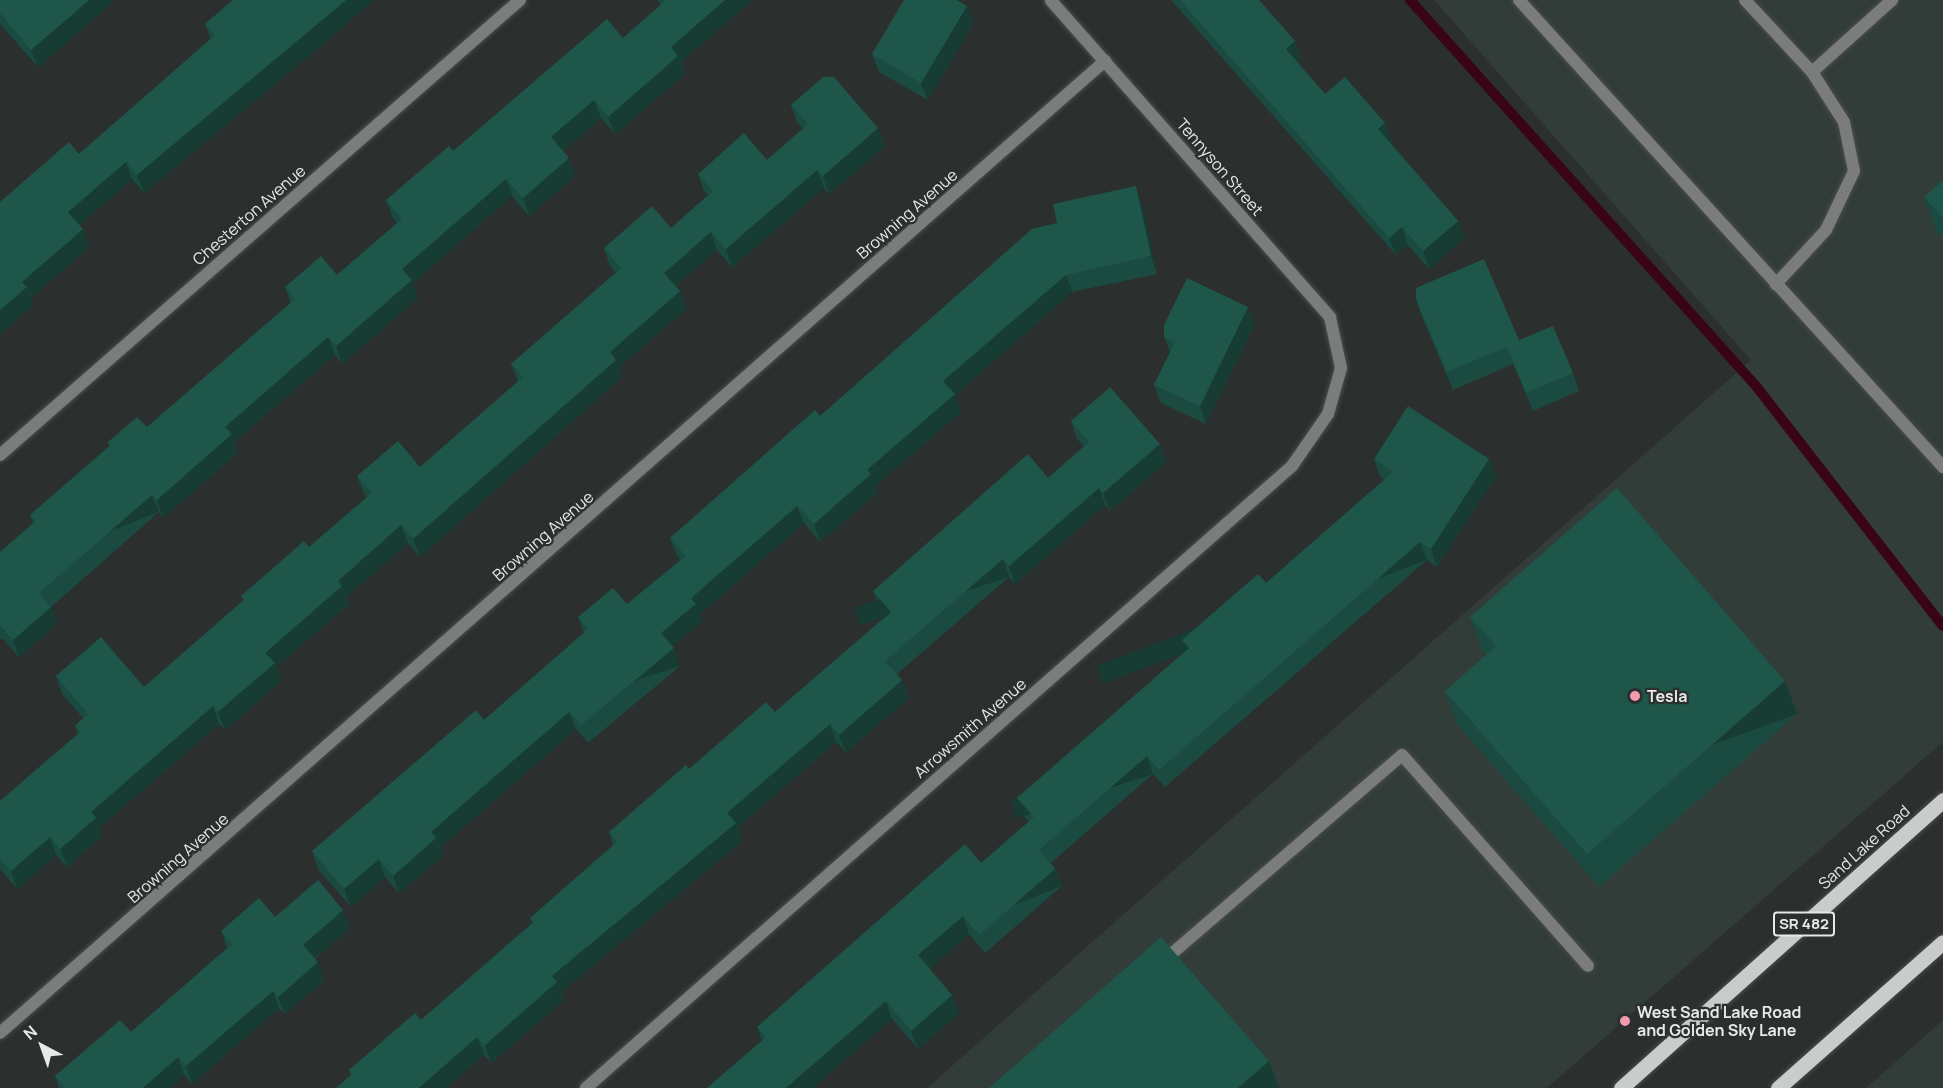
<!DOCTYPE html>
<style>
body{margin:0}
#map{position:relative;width:1943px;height:1088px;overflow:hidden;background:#2b2f2e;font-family:Manrope,sans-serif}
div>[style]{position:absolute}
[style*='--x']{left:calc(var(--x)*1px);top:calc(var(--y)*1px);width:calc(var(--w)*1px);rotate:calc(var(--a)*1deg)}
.built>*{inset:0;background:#323c39}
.stream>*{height:10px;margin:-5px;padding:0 5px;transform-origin:5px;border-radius:5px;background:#380416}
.roads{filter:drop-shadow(0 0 2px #494d4c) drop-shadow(0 0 2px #494d4c)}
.service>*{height:12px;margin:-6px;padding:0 6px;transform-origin:6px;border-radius:6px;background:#7b7d7c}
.minor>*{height:12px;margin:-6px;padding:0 6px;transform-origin:6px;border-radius:6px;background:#7b7d7c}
.primary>*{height:15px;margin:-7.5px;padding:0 7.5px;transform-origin:7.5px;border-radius:7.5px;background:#c9cccb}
.wall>*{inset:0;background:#1b4a40}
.shaded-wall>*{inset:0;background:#163c34;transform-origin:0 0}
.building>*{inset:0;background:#1f564a}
.dots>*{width:16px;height:16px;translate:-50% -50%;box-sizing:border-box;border:3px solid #2b2f2e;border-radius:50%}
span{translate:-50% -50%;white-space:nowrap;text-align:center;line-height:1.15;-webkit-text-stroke:4.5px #2b2f2e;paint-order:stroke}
.shield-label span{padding:2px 4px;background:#2b2f2e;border:2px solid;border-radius:4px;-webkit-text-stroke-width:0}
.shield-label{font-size:15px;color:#e7e9e8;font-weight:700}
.street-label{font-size:16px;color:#e7e9e8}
.poi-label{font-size:16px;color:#e7e9e8;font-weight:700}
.left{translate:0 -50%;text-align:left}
.north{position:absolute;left:12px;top:1016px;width:60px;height:60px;-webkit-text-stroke:4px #2b2f2e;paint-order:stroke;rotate:319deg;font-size:16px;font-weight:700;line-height:24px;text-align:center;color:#e7e9e8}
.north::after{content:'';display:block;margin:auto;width:21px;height:27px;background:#e7e9e8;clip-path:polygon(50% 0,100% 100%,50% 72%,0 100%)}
</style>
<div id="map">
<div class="built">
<i style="clip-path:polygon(1434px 0,1943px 0,1943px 742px,1547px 1088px,927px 1088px,1751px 360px)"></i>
<i style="clip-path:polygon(1943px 1020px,1943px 1088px,1866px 1088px)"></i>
</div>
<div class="stream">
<i style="--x:1410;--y:0;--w:518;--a:48.13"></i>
<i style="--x:1756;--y:386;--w:304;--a:52.1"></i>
</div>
<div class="roads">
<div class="service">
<i style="--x:1519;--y:0;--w:631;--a:47.76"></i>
<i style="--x:1745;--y:0;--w:98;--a:47.1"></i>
<i style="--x:1812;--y:72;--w:59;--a:57.4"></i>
<i style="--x:1844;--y:122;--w:50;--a:78.5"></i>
<i style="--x:1854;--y:171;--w:65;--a:115.4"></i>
<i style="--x:1826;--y:230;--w:74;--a:132.8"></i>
<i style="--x:1812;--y:72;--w:108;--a:-42"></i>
<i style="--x:1161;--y:963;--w:318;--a:-40.8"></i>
<i style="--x:1402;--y:755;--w:281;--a:48.6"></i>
</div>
<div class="minor">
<i style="--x:0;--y:455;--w:691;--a:-41.19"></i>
<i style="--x:0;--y:1033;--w:1472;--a:-41.34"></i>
<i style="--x:586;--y:1088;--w:941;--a:-41.38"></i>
<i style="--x:1292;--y:466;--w:63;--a:-55.3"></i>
<i style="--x:1328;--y:414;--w:48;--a:-74.2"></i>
<i style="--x:1341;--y:368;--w:52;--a:-102.2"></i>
<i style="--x:1330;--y:317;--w:422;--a:-131.4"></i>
</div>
<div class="primary">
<i style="--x:1621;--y:1088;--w:432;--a:-41.8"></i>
<i style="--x:1778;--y:1088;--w:220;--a:-41.5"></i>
</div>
</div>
<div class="wall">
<i style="clip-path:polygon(0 0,115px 0,38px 67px,0 24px)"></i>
<i style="clip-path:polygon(233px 0,373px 0,335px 34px,144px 193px,132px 179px,79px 225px,83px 229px,89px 247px,31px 298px,33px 305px,0 334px,0 202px,79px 154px,211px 39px,205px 24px)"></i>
<i style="clip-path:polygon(657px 0,752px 0,681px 62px,685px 74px,615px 134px,601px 118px,563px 151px,575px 176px,529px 216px,512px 196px,413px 283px,418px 298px,342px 364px,335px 355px,234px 442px,238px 452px,163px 518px,159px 512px,51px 607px,57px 624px,19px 657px,2px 638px,0 640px,0 552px,33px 523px,30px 515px,109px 446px,108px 442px,147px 427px,291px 303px,285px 287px,337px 275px,397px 223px,393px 218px,386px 200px,453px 151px,623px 38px,661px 5px)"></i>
<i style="clip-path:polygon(1171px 0,1259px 0,1295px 41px,1301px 59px,1297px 63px,1325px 94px,1385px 123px,1391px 140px,1390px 142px,1458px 221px,1464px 238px,1429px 269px,1408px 245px,1396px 255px)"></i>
<i style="clip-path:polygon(967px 6px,973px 24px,928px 100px,879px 72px,872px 54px)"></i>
<i style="clip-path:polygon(791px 105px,878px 128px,885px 146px,829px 194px,824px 188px,732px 267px,717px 250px,675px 286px,680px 291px,686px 309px,619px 367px,622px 377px,420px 557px,408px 543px,346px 597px,349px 604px,276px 667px,281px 681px,225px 730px,219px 724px,99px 828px,102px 836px,67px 867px,56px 855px,17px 889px,0 869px,0 801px,78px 734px,75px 726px,83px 718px,62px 694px,56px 676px,144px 687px,243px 601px,241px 596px,309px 547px,367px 497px,364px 494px,357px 476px,420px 467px,518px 382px,511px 364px,616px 273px,610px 266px,604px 248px,671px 228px,708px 195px,704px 191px,698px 174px,767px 160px,803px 129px,797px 122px)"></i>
<i style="clip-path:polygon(1943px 180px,1943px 238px,1936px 230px,1924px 197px)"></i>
<i style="clip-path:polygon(1142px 204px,1157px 274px,1072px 292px,955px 395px,961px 412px,875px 486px,878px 492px,820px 542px,804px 523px,700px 614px,702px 622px,672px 646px,680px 666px,588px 743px,576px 729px,440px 848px,443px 856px,399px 893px,385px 877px,351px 907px,318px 869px,312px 851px,484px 720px,584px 633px,578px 617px,627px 604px,680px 560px,677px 556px,670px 538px,820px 416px)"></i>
<i style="clip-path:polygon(1416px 299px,1519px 340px,1573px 373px,1579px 391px,1533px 411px,1513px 364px,1453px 390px,1422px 317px)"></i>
<i style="clip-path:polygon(1248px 307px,1254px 325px,1206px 424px,1161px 403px,1154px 385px,1170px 352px,1164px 337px)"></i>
<i style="clip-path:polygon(1071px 421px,1166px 462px,1110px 511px,1105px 505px,1015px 584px,1009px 577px,897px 674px,902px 680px,909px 698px,846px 752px,836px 742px,738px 827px,742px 841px,561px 992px,564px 1000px,491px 1063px,484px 1055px,351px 1076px,349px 1070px,421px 1020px,532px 923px,530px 918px,613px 845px,609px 832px,689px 769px,775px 712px,886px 616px,880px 609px,873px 591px,1048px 478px,1084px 446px,1077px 439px)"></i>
<i style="clip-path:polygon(1374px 459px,1489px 459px,1496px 476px,1437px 567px,1427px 560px,1165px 787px,1153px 774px,1051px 863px,1055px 869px,1062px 886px,985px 953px,969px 934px,929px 969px,952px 995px,959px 1013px,918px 1049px,892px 1019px,762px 1041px,757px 1027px,981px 863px,1029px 822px,1023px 815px,1017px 798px,1186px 651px,1182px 640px,1266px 583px,1384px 480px,1380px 477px)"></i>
<i style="clip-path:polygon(1470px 617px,1785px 681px,1797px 714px,1599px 887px,1457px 724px,1445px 691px,1487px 655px,1482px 649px)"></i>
<i style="clip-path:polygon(343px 910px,350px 928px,315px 958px,324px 980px,285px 1014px,279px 1008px,192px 1084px,184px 1075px,169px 1088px,59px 1088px,55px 1076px,131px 1032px,227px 948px,221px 931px,275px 917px)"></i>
</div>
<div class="shaded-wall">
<i style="clip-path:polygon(89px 0,115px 0,38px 67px,31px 50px)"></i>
<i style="clip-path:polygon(346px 0,373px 0,335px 34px,144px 193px,137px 175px)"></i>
<i style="clip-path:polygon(725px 0,752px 0,681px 62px,685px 74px,615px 134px,608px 117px,671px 47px)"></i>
<i style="clip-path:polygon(967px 6px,973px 24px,928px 100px,921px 83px)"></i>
<i style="clip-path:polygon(1295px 41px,1301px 59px,1292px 67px,1286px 49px)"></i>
<i style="clip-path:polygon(594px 100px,601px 118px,558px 155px,551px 137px)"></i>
<i style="clip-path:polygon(1385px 123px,1391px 140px,1385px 146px,1378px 129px)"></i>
<i style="clip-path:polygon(878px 128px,885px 146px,829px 194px,823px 176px)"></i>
<i style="clip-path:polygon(569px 158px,575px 176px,529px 216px,523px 198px)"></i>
<i style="clip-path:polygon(126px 162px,132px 179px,74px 230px,68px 212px)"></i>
<i style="clip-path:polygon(817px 170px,824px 188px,732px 267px,726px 249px)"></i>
<i style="clip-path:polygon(506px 179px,512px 196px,413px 283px,418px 298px,342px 364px,336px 346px,402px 269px)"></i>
<i style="clip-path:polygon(1136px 186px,1142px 204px,1157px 274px,1151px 256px)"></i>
<i style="clip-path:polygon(1458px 221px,1464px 238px,1429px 269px,1423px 251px)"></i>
<i style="clip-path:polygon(1402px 227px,1408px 245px,1396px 255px,1389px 238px)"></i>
<i style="clip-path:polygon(83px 229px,89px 247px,31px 298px,33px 305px,0 334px,0 310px,22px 282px)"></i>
<i style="clip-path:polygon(711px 232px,717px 250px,670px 291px,664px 273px)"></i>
<i style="clip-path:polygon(1066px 275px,1072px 292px,955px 395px,961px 412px,875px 486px,878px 492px,820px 542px,814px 524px,867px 470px,943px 381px)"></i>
<i style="clip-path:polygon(680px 291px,686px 309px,619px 367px,622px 377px,420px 557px,413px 539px,610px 352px)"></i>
<i style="clip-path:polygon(1248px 307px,1254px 325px,1206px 424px,1200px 406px)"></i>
<i style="clip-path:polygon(328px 337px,335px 355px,234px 442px,238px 452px,163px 518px,157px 500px,225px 427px)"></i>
<i style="clip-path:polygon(1160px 444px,1166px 462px,1110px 511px,1103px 493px)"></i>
<i style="clip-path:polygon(1489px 459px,1496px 476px,1437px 567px,1431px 549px)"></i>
<i style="clip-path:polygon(1099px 488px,1105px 505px,1015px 584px,1009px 566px)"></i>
<i style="left:152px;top:495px;width:18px;height:150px;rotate:68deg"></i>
<i style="clip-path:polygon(797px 506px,804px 523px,700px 614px,702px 622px,668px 650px,661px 633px,691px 598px)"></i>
<i style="clip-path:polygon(401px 525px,408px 543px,346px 597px,349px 604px,276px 667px,281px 681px,225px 730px,218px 712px,265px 653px,338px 581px)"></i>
<i style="left:1420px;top:542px;width:19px;height:347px;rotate:69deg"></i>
<i style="left:1003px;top:559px;width:19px;height:156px;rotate:72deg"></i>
<i style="clip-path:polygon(51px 607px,57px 624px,19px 657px,13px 640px)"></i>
<i style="left:674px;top:648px;width:19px;height:121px;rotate:72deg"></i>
<i style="clip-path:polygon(902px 680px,909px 698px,846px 752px,839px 735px)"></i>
<i style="left:1785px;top:681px;width:35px;height:263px;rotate:70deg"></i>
<i style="clip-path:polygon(213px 706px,219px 724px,99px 828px,102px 836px,67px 867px,60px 849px,91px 812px)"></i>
<i style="clip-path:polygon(569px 712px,576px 729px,440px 848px,443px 856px,399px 893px,393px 876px,431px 832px)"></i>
<i style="clip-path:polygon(830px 724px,836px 742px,738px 827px,742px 841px,561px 992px,564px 1000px,491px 1063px,485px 1045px,552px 976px,727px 813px)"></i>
<i style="left:1147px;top:756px;width:19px;height:143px;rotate:72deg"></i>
<i style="clip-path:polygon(50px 837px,56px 855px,17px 889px,11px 871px)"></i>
<i style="clip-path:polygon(379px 859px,385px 877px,351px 907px,344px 889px)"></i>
<i style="left:1055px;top:869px;width:18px;height:101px;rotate:68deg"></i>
<i style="clip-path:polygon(343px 910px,350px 928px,309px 962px,303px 945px)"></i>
<i style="clip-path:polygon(963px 916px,969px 934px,924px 973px,918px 955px)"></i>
<i style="clip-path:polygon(318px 962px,324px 980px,285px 1014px,278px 997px)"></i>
<i style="clip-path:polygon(273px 991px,279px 1008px,192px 1084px,186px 1066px)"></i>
<i style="clip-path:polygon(952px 995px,959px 1013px,918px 1049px,911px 1031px)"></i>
<i style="clip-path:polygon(886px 1001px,892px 1019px,813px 1088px,786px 1088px)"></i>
<i style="clip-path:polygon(477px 1037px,484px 1055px,446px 1088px,419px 1088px)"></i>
<i style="clip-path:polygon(178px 1057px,184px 1075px,169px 1088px,143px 1088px)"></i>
<i style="clip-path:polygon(1269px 1061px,1279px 1088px,1238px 1088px)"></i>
</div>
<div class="building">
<i style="clip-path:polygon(0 0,89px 0,31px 50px,0 13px)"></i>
<i style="clip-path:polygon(233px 0,346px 0,137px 175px,126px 162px,68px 212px,83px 229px,22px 282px,27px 287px,0 310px,0 202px,69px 142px,79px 154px,215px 35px,205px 24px)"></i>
<i style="clip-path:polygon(666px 0,725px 0,671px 47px,678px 56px,608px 117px,594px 100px,551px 137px,569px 158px,523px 198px,506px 179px,402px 269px,412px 280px,336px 346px,328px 337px,225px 427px,232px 434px,157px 500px,152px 495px,39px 593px,51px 607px,13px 640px,0 625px,0 552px,36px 521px,30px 515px,111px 445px,108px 442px,137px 417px,147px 427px,295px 299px,285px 287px,321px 256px,337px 275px,402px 219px,386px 200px,449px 146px,453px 151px,607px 19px,623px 38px)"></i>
<i style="clip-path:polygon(904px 0,957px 0,967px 6px,921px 83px,872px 54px)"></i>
<i style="clip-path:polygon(1180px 0,1259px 0,1295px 41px,1286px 49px,1325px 94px,1345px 77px,1385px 123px,1378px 129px,1458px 221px,1423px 251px,1402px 227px,1389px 238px)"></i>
<i style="clip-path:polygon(823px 77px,834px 77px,878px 128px,823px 176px,817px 170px,726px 249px,711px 232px,664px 273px,680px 291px,610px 352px,616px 360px,413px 539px,401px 525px,338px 581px,342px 586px,265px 653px,275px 663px,218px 712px,213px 706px,91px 812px,96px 818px,60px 849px,50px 837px,11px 871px,0 859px,0 801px,80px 732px,75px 726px,88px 714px,56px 676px,101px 637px,144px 687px,245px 599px,241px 596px,304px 541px,309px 547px,372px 493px,357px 476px,398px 441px,420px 467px,523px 377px,511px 364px,621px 268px,604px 248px,652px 206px,671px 228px,713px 191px,698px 174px,744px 133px,767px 160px,808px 124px,791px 105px)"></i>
<i style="clip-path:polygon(1943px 180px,1943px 218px,1924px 197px)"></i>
<i style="clip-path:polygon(1136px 186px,1151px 256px,1066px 275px,943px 381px,955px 394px,867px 470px,871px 474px,814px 524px,797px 506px,691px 598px,696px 604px,661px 633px,674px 648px,581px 725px,569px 712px,431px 832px,436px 838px,393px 876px,379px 859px,344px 889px,312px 851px,476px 710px,484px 720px,588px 629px,578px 617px,613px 588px,627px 604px,686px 556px,670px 538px,815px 410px,820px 416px,1032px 229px,1057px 223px,1053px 204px)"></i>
<i style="clip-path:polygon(1484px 259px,1519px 340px,1553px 326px,1573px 373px,1526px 393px,1507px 347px,1447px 372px,1416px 299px,1416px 288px)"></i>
<i style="clip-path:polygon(1187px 278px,1248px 307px,1200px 406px,1154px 385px,1175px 342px,1164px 337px,1164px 325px)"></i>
<i style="clip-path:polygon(1110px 387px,1160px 444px,1103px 493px,1099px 488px,1009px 566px,1003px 559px,885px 661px,902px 680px,839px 735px,830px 724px,727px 813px,736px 823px,552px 976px,557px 982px,485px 1045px,477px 1037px,419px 1088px,336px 1088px,352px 1074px,349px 1070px,415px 1013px,421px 1020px,534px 922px,530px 918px,617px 842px,609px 832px,686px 765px,689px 769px,766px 702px,775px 712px,891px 612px,873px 591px,1028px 454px,1048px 478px,1089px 442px,1071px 421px)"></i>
<i style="clip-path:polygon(1408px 406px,1489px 459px,1431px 549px,1420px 542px,1159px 770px,1147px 756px,1039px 850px,1055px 869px,979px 935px,963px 916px,918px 955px,952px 995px,911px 1031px,886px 1001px,786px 1088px,707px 1088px,766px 1037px,757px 1027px,965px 844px,981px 863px,1034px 817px,1017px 798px,1189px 648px,1182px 640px,1258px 574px,1266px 583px,1393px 472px,1374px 459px)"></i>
<i style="clip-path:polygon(1617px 488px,1785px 681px,1587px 854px,1445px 691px,1496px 646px,1470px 617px)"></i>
<i style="clip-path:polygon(318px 880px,343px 910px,303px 945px,318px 962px,278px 997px,273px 991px,186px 1066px,178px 1057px,143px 1088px,65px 1088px,55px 1076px,120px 1020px,131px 1032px,232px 944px,221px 931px,259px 898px,275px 917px)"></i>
<i style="clip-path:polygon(1161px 937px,1269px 1061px,1238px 1088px,989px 1088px)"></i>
</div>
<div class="dots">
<i style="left:1635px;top:696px;background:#f29aad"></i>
<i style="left:1625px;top:1021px;background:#f29aad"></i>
</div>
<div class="shield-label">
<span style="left:1804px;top:924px">SR 482</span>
</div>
<div class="street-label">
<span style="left:1220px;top:167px;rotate:49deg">Tennyson Street</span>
<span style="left:907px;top:214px;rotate:-41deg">Browning Avenue</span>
<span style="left:249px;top:215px;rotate:-41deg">Chesterton Avenue</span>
<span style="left:543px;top:536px;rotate:-41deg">Browning Avenue</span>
<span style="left:970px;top:728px;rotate:-41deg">Arrowsmith Avenue</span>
<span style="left:1864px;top:847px;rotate:-42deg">Sand Lake Road</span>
<span style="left:178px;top:858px;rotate:-41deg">Browning Avenue</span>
</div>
<div class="poi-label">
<span class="left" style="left:1647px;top:696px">Tesla</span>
<span class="left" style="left:1637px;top:1021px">West Sand Lake Road<br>and Golden Sky Lane</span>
</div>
<div class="north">N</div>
</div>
